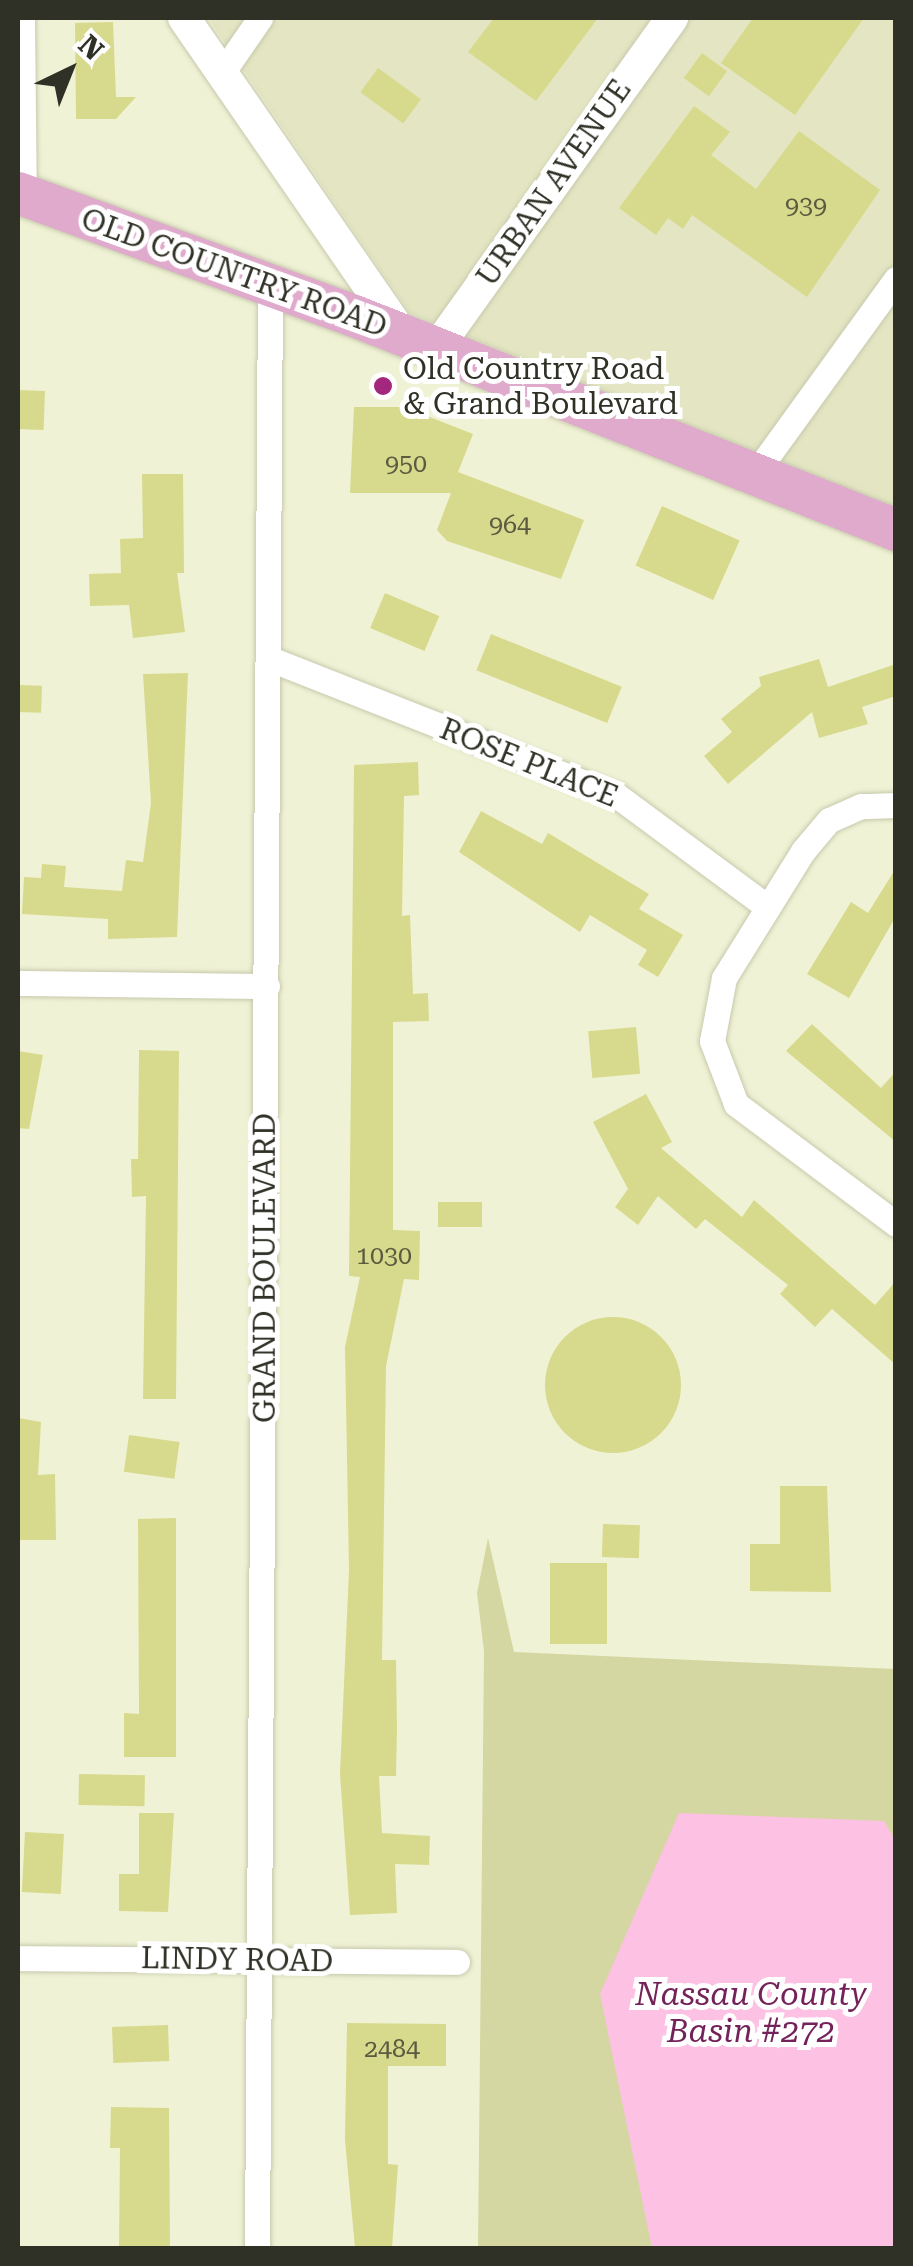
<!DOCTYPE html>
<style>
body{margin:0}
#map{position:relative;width:913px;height:2266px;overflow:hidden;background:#f0f2d5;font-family:"Roboto Serif",serif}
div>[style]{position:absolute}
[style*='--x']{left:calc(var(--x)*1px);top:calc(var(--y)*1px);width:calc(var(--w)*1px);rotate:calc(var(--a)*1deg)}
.built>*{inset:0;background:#e4e6c3}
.green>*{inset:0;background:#d4d7a1}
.water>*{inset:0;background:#fcc1e3}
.building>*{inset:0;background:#d7da8c;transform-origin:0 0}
.round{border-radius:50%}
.roads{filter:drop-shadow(0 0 2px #c7c9ad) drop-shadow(0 0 2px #c7c9ad)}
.minor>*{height:25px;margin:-12.5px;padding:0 12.5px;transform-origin:12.5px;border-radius:12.5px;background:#fff}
.tertiary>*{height:32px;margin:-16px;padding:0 16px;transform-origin:16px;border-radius:16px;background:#fff}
.primary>*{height:42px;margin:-21px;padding:0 21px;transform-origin:21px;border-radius:21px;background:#dfaacb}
.dots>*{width:28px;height:28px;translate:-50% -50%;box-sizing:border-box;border:5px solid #fff;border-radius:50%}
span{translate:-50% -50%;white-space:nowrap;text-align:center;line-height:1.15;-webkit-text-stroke:10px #fff;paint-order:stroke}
.number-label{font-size:25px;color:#5a5b40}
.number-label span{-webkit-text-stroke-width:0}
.street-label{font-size:30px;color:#303126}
.poi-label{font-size:30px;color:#303126}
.left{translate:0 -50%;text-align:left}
.water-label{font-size:32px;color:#74225a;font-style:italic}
.frame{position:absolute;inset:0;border:20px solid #303126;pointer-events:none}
.north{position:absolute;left:20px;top:20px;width:100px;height:100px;-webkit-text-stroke:8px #fff;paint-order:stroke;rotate:43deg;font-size:28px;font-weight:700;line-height:40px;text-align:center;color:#303126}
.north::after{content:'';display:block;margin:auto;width:35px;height:45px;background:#303126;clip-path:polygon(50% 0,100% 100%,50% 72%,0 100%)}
</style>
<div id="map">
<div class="built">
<i style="clip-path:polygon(208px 18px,895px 18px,895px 509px,410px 313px)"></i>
</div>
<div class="green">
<i style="clip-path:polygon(488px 1538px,514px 1652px,895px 1669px,895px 2248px,478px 2248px,484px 1651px,477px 1593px)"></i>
</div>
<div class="water">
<i style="clip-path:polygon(679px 1813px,884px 1821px,895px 1840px,895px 2248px,652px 2248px,600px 1994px)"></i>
</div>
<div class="building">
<i style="clip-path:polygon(494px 18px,598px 18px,536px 101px,468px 52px)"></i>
<i style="clip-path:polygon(753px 18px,864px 18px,795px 115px,721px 63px)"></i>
<i style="clip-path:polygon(113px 22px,116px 97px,136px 97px,116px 119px,76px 119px,75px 23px)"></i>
<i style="left:702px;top:53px;width:31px;height:31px;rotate:36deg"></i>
<i style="left:378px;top:68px;width:53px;height:30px;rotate:36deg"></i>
<i style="clip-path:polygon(694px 106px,730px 132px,711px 155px,756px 189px,799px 131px,880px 190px,807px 297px,692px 215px,683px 229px,668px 218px,656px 235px,619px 208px)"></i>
<i style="left:18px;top:390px;width:27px;height:39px;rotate:2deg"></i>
<i style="clip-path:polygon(354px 407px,404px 407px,473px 434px,458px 472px,584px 520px,561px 579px,447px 541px,437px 530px,451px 493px,350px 493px)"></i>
<i style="clip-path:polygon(142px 474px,183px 474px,184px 573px,177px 573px,185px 632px,133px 638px,129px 605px,90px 606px,89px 574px,121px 573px,120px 539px,143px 538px)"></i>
<i style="left:662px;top:506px;width:85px;height:65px;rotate:24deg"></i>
<i style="left:385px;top:593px;width:59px;height:38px;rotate:23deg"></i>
<i style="left:491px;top:634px;width:141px;height:39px;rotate:22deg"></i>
<i style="clip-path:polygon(819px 659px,828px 687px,896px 664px,896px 696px,862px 707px,868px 724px,819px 738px,812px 712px,728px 784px,704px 756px,732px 732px,721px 719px,761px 686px,759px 677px)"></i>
<i style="clip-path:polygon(188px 673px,177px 937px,108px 939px,108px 919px,22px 914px,24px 877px,41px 878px,42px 864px,66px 866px,64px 887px,122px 891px,126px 860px,143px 862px,151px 803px,143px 674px)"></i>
<i style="left:18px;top:685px;width:24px;height:27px;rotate:2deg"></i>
<i style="clip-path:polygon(418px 762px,419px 795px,404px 796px,402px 916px,410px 915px,413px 994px,428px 993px,429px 1021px,393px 1022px,393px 1230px,420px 1231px,419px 1280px,404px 1279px,386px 1366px,382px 1660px,396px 1660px,397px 1729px,396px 1776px,379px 1776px,382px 1833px,430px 1836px,429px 1865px,395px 1864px,397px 1913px,350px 1915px,340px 1774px,349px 1570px,345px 1347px,360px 1277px,349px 1276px,354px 765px)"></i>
<i style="clip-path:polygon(481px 811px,542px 844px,548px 833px,649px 894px,639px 909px,683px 935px,658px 977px,638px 965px,647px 950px,590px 915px,580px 932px,459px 852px)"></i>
<i style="clip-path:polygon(896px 868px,896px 916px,849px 998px,807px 974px,851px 902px,868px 913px)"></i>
<i style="clip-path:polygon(812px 1024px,881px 1088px,896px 1071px,896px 1142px,786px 1051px)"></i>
<i style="left:636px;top:1027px;width:47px;height:48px;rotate:85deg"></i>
<i style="clip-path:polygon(139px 1050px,179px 1051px,176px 1399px,143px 1399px,146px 1196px,132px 1197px,131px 1159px,138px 1159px)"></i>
<i style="clip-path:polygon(18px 1051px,43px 1055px,29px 1129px,18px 1128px)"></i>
<i style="clip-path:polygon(646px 1094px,672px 1142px,661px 1148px,742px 1217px,754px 1200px,875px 1305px,896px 1281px,896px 1365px,832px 1309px,815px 1327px,780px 1294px,788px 1285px,705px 1219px,696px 1229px,658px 1196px,638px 1225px,615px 1207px,628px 1189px,593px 1122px)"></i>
<i style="left:482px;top:1202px;width:25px;height:44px;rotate:90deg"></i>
<i class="round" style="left:545px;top:1317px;width:136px;height:136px"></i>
<i style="clip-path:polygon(18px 1418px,41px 1422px,38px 1475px,55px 1474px,56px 1540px,18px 1540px)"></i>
<i style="left:129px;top:1435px;width:51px;height:37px;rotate:8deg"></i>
<i style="clip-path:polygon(780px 1486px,827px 1486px,831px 1592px,750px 1591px,750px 1544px,780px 1544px)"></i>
<i style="clip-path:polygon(176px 1518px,176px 1757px,124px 1757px,124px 1713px,139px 1714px,138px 1519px)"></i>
<i style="left:603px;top:1524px;width:37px;height:33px;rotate:2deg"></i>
<i style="left:550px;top:1563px;width:57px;height:81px"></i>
<i style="left:79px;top:1774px;width:66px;height:31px;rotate:1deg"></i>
<i style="clip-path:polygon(139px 1813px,174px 1813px,168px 1912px,119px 1911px,119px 1874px,139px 1874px)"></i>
<i style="left:25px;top:1832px;width:39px;height:60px;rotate:3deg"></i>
<i style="clip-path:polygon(347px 2023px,446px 2024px,446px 2066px,388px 2066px,388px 2164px,398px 2165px,392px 2248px,355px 2248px,345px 2140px)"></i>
<i style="left:168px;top:2025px;width:36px;height:56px;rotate:88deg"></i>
<i style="clip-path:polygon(111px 2107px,169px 2108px,170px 2248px,119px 2248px,120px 2148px,110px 2148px)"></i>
</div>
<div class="roads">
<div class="minor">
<i style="--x:22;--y:18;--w:177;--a:89.4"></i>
<i style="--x:222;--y:73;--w:67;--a:-55.4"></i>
<i style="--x:754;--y:475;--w:242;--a:-54.1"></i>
<i style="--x:270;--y:659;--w:372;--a:21.5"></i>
<i style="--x:616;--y:795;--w:187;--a:36.5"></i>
<i style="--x:896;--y:805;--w:35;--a:178"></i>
<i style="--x:861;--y:806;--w:35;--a:156"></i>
<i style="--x:829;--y:820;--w:40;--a:130"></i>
<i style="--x:803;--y:851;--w:150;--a:121.9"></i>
<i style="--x:724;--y:978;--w:64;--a:100.8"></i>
<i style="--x:712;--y:1041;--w:67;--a:69.1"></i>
<i style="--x:736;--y:1104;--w:200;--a:36.9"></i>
<i style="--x:18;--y:983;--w:249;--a:0.7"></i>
<i style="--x:18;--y:1958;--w:439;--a:0.5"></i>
<i style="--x:257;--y:2248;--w:1961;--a:-89.62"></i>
</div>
<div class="tertiary">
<i style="--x:184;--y:18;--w:385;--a:55.4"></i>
<i style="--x:436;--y:349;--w:407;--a:-54.5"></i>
</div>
<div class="primary">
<i style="--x:18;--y:193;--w:361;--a:20.1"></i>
<i style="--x:357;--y:317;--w:580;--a:21.56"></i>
</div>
</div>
<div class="dots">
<i style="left:383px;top:386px;background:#a2277d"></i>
</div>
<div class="number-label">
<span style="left:806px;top:206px">939</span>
<span style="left:406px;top:464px">950</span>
<span style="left:510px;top:525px">964</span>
<span style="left:384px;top:1256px">1030</span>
<span style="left:392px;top:2049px">2484</span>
</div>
<div class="street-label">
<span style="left:554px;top:183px;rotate:-55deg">URBAN AVENUE</span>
<span style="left:234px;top:273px;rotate:20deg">OLD COUNTRY ROAD</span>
<span style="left:529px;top:763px;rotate:22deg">ROSE PLACE</span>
<span style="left:265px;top:1268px;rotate:-90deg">GRAND BOULEVARD</span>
<span style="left:237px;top:1960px;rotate:1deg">LINDY ROAD</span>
</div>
<div class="poi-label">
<span class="left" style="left:403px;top:386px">Old Country Road<br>&amp; Grand Boulevard</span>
</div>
<div class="water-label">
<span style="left:751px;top:2013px">Nassau County<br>Basin #272</span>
</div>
<div class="frame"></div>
<div class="north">N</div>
</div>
